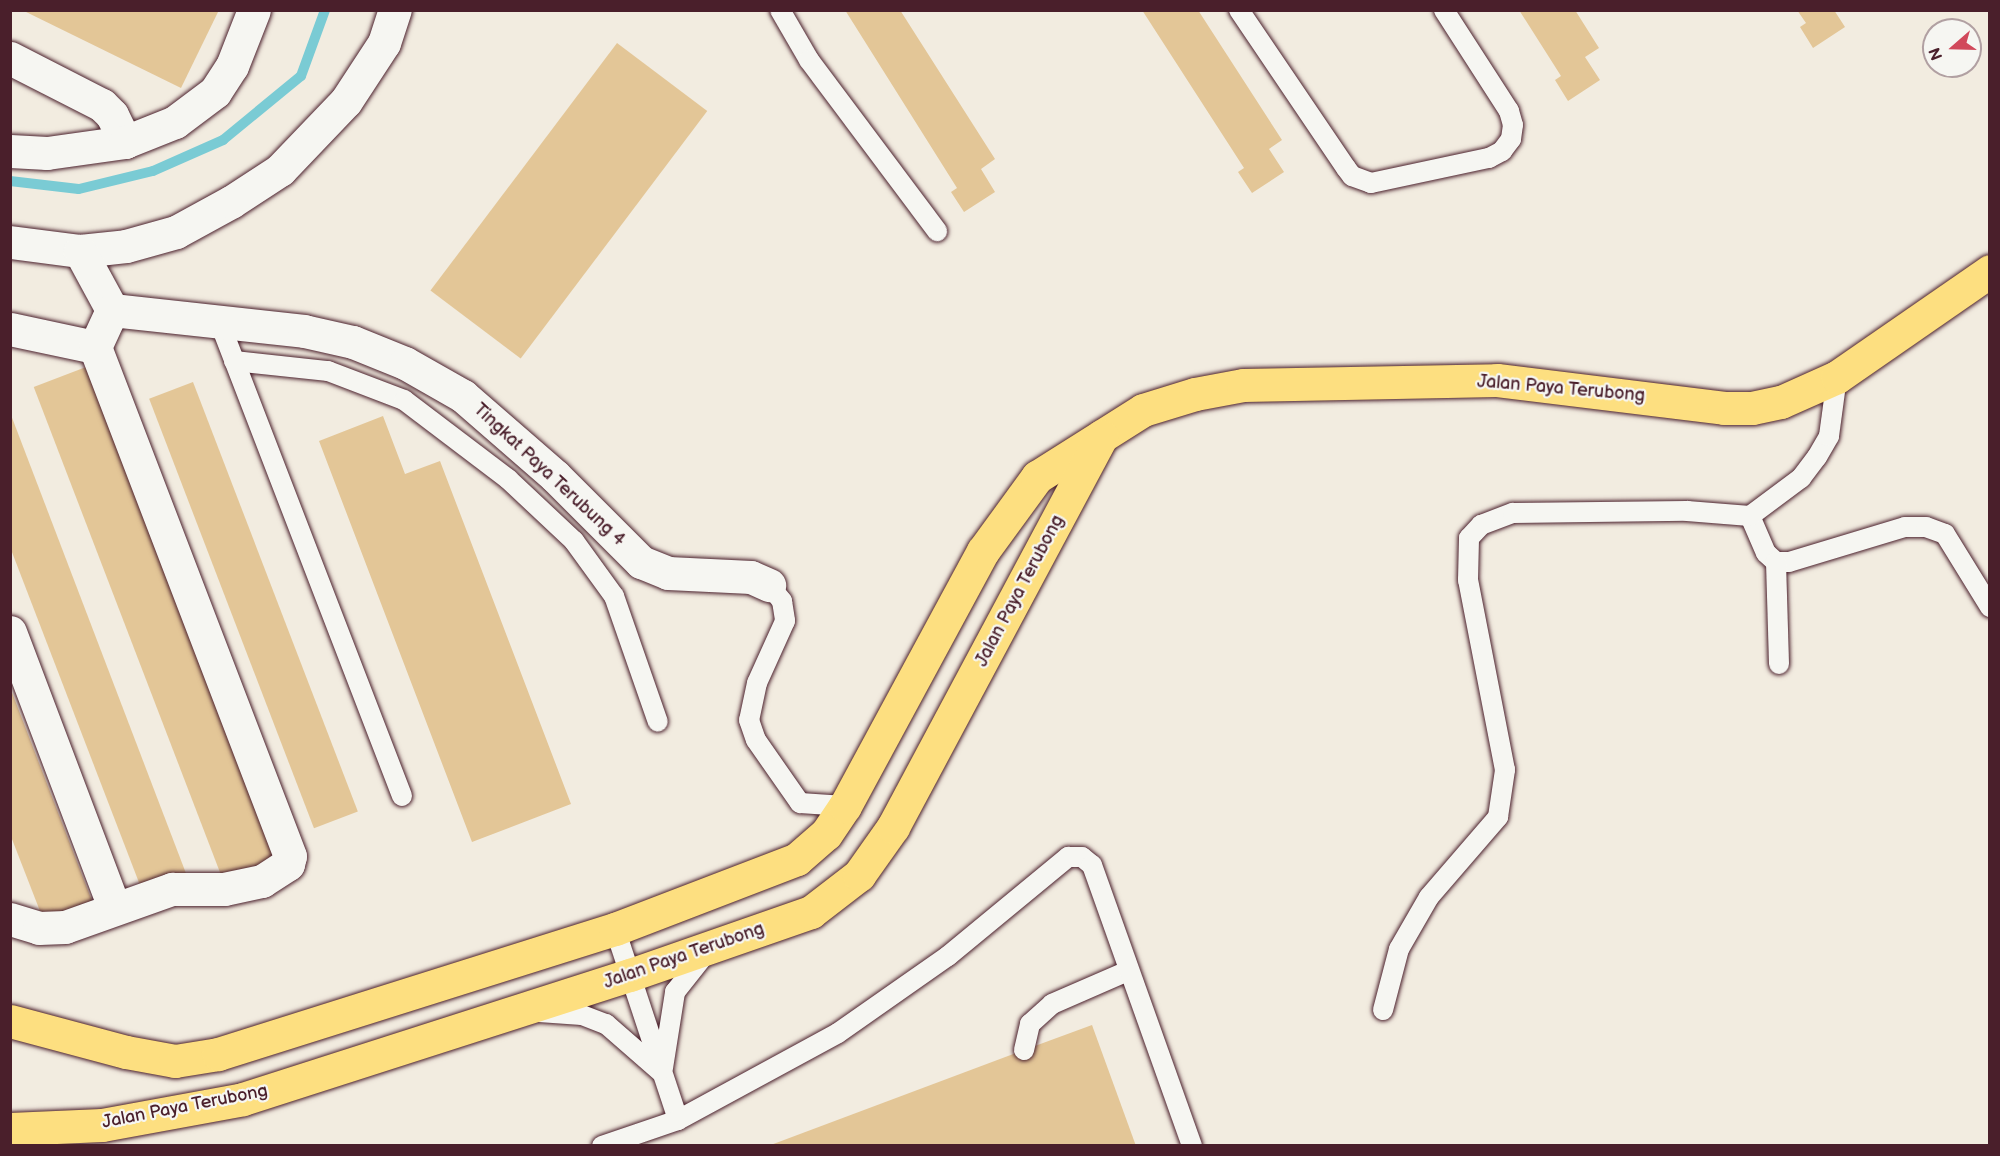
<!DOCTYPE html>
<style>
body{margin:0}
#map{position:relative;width:2000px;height:1156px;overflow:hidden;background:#f2ece0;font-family:"Balsamiq Sans",sans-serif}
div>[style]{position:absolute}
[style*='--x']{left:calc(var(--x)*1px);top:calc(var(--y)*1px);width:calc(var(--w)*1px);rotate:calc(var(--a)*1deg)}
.stream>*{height:10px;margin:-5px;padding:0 5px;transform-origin:5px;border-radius:5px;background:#7acbd4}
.building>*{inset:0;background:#e3c697;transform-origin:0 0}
.roads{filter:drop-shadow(0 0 2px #4a1f2b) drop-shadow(0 0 2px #4a1f2b)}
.service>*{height:20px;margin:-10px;padding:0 10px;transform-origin:10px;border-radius:10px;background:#f6f6f2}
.minor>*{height:33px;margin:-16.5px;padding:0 16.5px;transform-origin:16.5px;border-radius:16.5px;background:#f6f6f2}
.primary>*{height:33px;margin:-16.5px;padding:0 16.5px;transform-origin:16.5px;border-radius:16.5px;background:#fddf80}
span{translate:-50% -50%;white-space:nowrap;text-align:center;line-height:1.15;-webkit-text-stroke:4.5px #f6f6f2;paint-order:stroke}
.street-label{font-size:18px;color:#4a1f2b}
.frame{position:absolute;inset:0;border:12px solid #4a1f2b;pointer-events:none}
.north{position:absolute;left:1922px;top:18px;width:60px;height:60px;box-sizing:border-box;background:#f6f6f2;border:2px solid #b1a0a2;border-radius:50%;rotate:250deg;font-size:16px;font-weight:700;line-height:24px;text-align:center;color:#4a1f2b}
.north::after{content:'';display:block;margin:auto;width:21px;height:27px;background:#d1495b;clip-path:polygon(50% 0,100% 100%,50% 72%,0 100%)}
</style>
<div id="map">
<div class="stream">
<i style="--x:10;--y:181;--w:69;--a:6.6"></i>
<i style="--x:79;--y:189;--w:76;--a:-13.7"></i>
<i style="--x:153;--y:171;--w:77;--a:-23.9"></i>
<i style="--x:223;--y:140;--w:101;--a:-39.4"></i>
<i style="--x:301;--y:76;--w:70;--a:-70"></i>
</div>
<div class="building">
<i style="clip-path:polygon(22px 10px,219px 10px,181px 88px)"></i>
<i style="clip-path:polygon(845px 10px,900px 10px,995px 159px,981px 169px,995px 192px,964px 212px,951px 192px,957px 188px)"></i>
<i style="clip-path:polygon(1142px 10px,1198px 10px,1282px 140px,1269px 149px,1284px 172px,1252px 193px,1238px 172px,1244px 168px)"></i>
<i style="clip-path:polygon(1519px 10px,1575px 10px,1599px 48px,1585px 57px,1600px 80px,1568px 101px,1555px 80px,1561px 76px)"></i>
<i style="clip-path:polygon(1797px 10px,1834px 10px,1845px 27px,1813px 48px,1800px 27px,1806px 23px)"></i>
<i style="left:617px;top:43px;width:113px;height:310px;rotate:37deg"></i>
<i style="left:86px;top:367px;width:533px;height:56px;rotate:69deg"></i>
<i style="left:193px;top:382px;width:460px;height:47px;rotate:69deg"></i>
<i style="clip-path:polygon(11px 415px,187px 876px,143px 893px,10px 547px)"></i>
<i style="clip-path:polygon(383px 416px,405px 474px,440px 461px,571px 804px,472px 842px,319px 441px)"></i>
<i style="clip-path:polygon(11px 690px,94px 906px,45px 924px,10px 834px)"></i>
<i style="clip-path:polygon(1092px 1025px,1136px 1146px,768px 1146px,1024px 1050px)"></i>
</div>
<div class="roads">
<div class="service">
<i style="--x:780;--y:10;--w:58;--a:59.9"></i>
<i style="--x:809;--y:60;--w:214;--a:53.2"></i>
<i style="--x:1239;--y:10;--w:191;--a:55.9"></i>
<i style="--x:1346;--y:168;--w:10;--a:53"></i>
<i style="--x:1352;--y:176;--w:20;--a:20"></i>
<i style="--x:1371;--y:183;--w:121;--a:-12"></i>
<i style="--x:1489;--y:158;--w:15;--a:-28"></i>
<i style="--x:1502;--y:151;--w:15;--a:-53"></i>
<i style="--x:1511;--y:139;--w:14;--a:-82"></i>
<i style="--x:1513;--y:125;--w:15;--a:-106"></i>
<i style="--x:1509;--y:111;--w:120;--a:-122.8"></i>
<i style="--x:219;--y:321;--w:509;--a:68.93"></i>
<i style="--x:234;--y:361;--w:95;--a:6.1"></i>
<i style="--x:328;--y:371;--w:81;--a:20.9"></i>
<i style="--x:404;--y:400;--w:131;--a:37.2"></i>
<i style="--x:508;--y:479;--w:91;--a:43.2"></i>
<i style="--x:574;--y:541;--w:68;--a:54"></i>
<i style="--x:614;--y:596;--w:133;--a:70.8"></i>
<i style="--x:1750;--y:516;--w:40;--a:66.6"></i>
<i style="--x:1766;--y:553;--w:13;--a:42"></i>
<i style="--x:1776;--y:562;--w:13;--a:0"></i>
<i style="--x:1789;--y:562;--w:121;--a:-16.8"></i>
<i style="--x:1905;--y:527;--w:21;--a:0"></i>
<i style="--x:1926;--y:527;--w:20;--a:20"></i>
<i style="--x:1945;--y:534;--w:86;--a:58.3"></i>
<i style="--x:1776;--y:562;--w:102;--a:88.3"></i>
<i style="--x:769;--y:585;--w:21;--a:51"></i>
<i style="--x:782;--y:601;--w:20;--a:81"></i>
<i style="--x:785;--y:621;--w:68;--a:114.3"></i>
<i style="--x:757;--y:683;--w:38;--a:102"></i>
<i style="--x:749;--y:720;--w:21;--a:71"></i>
<i style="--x:756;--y:740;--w:77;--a:55.1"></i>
<i style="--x:800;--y:803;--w:45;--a:3.8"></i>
<i style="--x:615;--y:929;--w:201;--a:71.7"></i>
<i style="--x:1383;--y:1010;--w:63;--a:-75.3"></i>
<i style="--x:1399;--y:949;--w:60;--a:-60"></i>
<i style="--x:1429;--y:897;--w:106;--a:-49.2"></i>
<i style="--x:1498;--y:817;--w:48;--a:-81.5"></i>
<i style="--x:1505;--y:770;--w:194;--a:-101"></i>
<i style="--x:1468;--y:580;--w:42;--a:-88.6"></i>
<i style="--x:1469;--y:538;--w:18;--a:-47"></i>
<i style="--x:1481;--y:525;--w:34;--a:-21"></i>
<i style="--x:1513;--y:513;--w:174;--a:-0.7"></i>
<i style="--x:1687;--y:511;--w:63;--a:4.5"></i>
<i style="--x:1750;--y:516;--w:64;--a:-36.7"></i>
<i style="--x:1801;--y:478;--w:26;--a:-53"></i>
<i style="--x:1817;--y:457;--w:24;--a:-60"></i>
<i style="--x:1829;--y:436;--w:60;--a:-82.3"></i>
<i style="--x:539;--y:1012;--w:43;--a:4"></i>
<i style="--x:582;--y:1015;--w:26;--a:21"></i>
<i style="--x:606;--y:1024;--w:73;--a:41.1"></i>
<i style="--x:1024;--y:1050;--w:27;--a:-77"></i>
<i style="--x:1030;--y:1024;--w:30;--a:-42"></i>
<i style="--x:1052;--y:1004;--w:83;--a:-23.5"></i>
<i style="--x:663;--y:1068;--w:77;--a:-81"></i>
<i style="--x:675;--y:992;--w:50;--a:-51.5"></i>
<i style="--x:602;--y:1146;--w:80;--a:-18.9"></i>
<i style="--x:678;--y:1120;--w:182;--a:-28.5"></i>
<i style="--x:838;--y:1033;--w:134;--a:-35"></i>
<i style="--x:948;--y:956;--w:156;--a:-39.5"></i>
<i style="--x:1068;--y:857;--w:14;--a:0"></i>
<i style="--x:1082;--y:857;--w:13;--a:39"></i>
<i style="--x:1092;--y:865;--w:298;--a:70.4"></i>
</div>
<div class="minor">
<i style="--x:10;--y:58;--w:103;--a:27.1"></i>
<i style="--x:102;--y:105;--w:14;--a:45"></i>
<i style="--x:112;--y:115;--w:30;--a:64"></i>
<i style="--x:10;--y:151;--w:37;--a:3"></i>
<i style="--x:47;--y:153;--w:79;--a:-8"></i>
<i style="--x:125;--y:142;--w:54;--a:-21.8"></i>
<i style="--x:175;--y:122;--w:50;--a:-36.9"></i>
<i style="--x:215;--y:92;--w:31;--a:-57"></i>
<i style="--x:232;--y:66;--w:60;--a:-68.6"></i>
<i style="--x:10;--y:242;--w:71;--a:7.3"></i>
<i style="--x:80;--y:251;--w:46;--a:-6.2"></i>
<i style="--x:126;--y:246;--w:52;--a:-15.6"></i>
<i style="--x:176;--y:232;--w:63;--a:-28.6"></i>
<i style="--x:231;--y:202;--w:59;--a:-33.1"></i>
<i style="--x:280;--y:170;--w:95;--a:-46.3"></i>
<i style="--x:346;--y:101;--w:69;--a:-56.8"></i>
<i style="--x:384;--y:43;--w:35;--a:-72"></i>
<i style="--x:80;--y:251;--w:67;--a:61.5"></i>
<i style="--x:112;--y:310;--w:193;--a:6.2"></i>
<i style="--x:304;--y:331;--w:50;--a:12.7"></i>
<i style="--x:353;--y:342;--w:56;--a:22"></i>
<i style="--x:405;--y:363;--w:67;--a:29.6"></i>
<i style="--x:463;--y:396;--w:122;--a:41"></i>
<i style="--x:555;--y:476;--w:122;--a:45"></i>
<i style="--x:641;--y:562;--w:29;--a:22"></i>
<i style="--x:668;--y:573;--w:83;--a:2.8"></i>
<i style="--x:751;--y:577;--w:20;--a:24"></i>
<i style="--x:10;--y:329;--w:87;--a:12"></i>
<i style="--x:10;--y:632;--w:294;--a:69.3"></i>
<i style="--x:10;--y:919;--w:30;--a:17"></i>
<i style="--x:39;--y:928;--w:26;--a:-2"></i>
<i style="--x:65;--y:927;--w:114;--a:-19.6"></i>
<i style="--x:172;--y:889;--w:52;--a:0"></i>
<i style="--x:224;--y:889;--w:39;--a:-12"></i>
<i style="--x:262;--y:881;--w:31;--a:-33"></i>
<i style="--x:288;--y:864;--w:8;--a:-76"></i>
<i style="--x:290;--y:856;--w:545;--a:-110.96"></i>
<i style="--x:95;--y:347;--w:41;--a:-65.3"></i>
</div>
<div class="primary">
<i style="--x:10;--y:1021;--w:120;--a:15"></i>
<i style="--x:126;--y:1052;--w:50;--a:10.4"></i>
<i style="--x:175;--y:1061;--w:44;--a:-9.2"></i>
<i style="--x:218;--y:1054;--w:416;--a:-17.5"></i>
<i style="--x:615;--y:929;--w:195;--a:-21"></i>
<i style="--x:797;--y:859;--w:38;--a:-41"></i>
<i style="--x:826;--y:834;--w:34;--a:-56"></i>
<i style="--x:845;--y:806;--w:290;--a:-61.6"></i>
<i style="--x:983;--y:551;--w:92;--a:-53.9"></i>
<i style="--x:1037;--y:477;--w:125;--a:-32.3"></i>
<i style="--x:1143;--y:410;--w:54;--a:-17.1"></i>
<i style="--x:1195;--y:394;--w:49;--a:-10.6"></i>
<i style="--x:1243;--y:385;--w:254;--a:-1.1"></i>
<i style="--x:1497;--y:380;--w:229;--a:7"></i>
<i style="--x:1724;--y:408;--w:28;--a:0"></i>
<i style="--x:1752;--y:408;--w:30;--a:-12"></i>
<i style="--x:1781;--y:402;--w:61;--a:-24.1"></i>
<i style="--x:1837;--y:377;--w:186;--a:-34.7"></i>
<i style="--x:10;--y:1129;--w:92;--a:-2.5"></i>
<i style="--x:102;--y:1125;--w:143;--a:-10.4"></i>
<i style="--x:243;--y:1099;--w:406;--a:-17.8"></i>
<i style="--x:630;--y:975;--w:192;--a:-19.2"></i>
<i style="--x:811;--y:912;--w:61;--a:-37.6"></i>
<i style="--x:859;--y:875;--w:59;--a:-54.7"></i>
<i style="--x:893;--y:827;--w:443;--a:-61.9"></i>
</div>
</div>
<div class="street-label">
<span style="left:1561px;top:389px;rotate:5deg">Jalan Paya Terubong</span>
<span style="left:549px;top:475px;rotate:43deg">Tingkat Paya Terubung 4</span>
<span style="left:1020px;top:591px;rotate:-62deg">Jalan Paya Terubong</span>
<span style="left:684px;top:956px;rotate:-19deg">Jalan Paya Terubong</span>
<span style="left:185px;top:1107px;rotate:-11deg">Jalan Paya Terubong</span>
</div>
<div class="frame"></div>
<div class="north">N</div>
</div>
